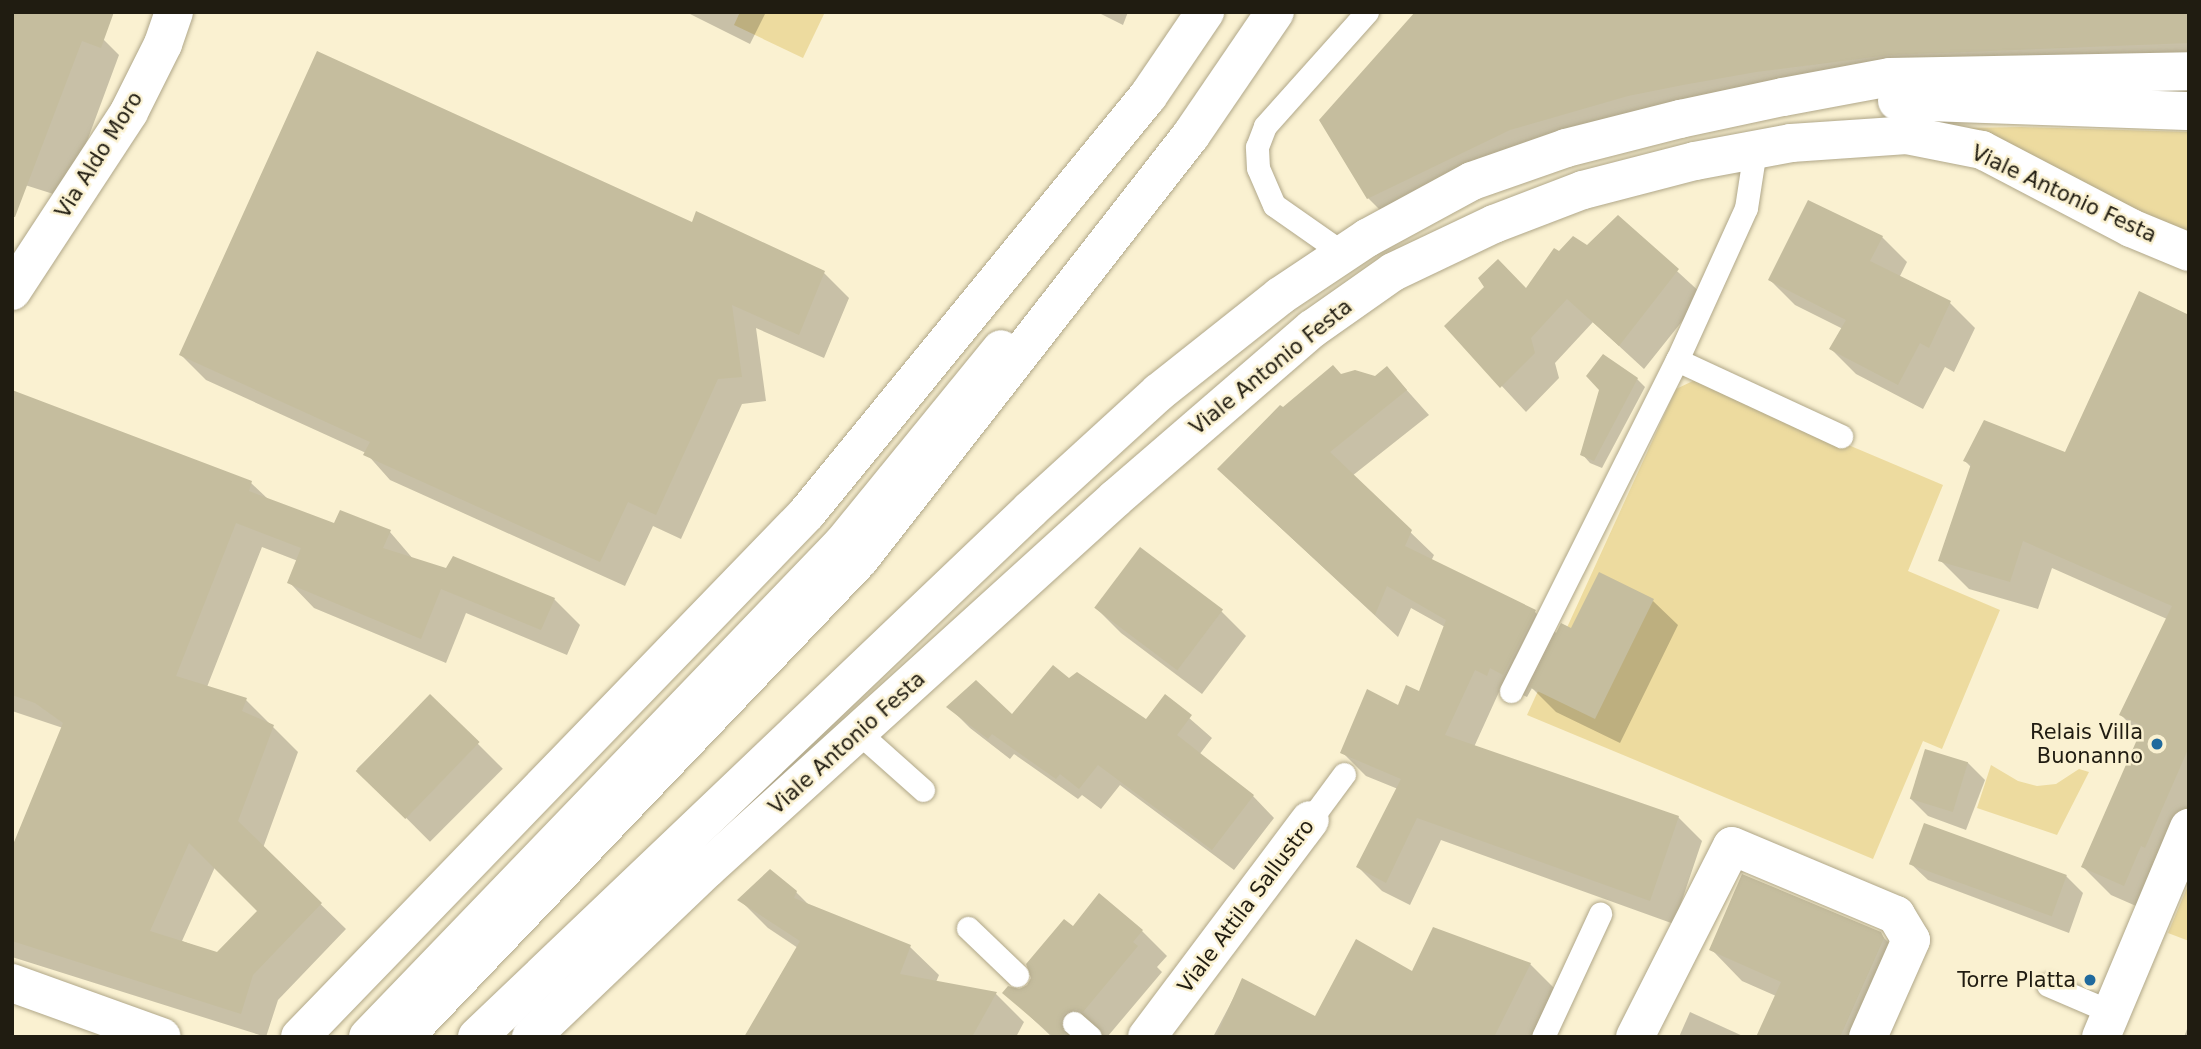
<!DOCTYPE html>
<style>
body{margin:0}
#map{position:relative;width:2201px;height:1049px;overflow:hidden;background:#faf1d1;font-family:"DejaVu Sans",sans-serif}
div>[style]{position:absolute}
[style*='--x']{left:calc(var(--x)*1px);top:calc(var(--y)*1px);width:calc(var(--w)*1px);rotate:calc(var(--a)*1deg)}
.green>*{inset:0;background:#eddb9f}
.shadow>*{inset:0;background:#0003;transform-origin:0 0}
.building>*{inset:0;background:#c5bd9e;transform-origin:0 0}
.roads{filter:drop-shadow(0 0 2px #b0a789) drop-shadow(0 0 2px #b0a789)}
.lane>*{height:23px;margin:-11.5px;padding:0 11.5px;transform-origin:11.5px;border-radius:11.5px;background:#fff}
.street>*{height:38px;margin:-19px;padding:0 19px;transform-origin:19px;border-radius:19px;background:#fff}
.secondary>*{height:38px;margin:-19px;padding:0 19px;transform-origin:19px;border-radius:19px;background:#fff}
.highway>*{height:38px;margin:-19px;padding:0 19px;transform-origin:19px;border-radius:19px;background:#fff}
.dots>*{width:19px;height:19px;translate:-50% -50%;box-sizing:border-box;border:4px solid #faf1d1;border-radius:50%}
span{translate:-50% -50%;white-space:nowrap;text-align:center;line-height:1.15;-webkit-text-stroke:5px #faf1d1;paint-order:stroke}
.street-label{font-size:21px;color:#201c11}
.poi-label{font-size:21px;color:#201c11}
.right{translate:-100% -50%;text-align:right}
.frame{position:absolute;inset:0;border:14px solid #201c11;pointer-events:none}
</style>
<div id="map">
<div class="green">
<i style="clip-path:polygon(740px 12px,825px 12px,803px 58px,734px 25px)"></i>
<i style="clip-path:polygon(2021px 127px,2189px 132px,2189px 238px,1964px 128px)"></i>
<i style="clip-path:polygon(1695px 380px,1943px 485px,1908px 571px,2000px 610px,1942px 749px,1923px 741px,1873px 859px,1527px 715px,1676px 389px)"></i>
<i style="clip-path:polygon(1991px 765px,2018px 781px,2037px 786px,2056px 784px,2079px 769px,2089px 772px,2057px 835px,1977px 808px)"></i>
<i style="clip-path:polygon(2189px 883px,2189px 941px,2168px 933px)"></i>
</div>
<div class="shadow">
<i style="clip-path:polygon(12px 12px,88px 24px,119px 55px,66px 198px,25px 185px,12px 219px)"></i>
<i style="clip-path:polygon(686px 12px,766px 12px,750px 44px)"></i>
<i style="clip-path:polygon(1097px 12px,1128px 12px,1123px 25px)"></i>
<i style="clip-path:polygon(1418px 12px,2189px 12px,2189px 76px,1922px 86px,1660px 127px,1400px 230px,1368px 198px)"></i>
<i style="clip-path:polygon(1808px 203px,1882px 237px,1907px 262px,1899px 278px,1950px 303px,1975px 328px,1954px 372px,1945px 367px,1923px 409px,1856px 374px,1831px 349px,1843px 329px,1795px 305px,1770px 280px)"></i>
<i style="clip-path:polygon(697px 213px,824px 273px,849px 298px,824px 358px,756px 328px,766px 401px,742px 404px,681px 539px,653px 526px,625px 586px,390px 480px,366px 453px,206px 380px,181px 355px,692px 224px)"></i>
<i style="clip-path:polygon(1618px 217px,1703px 295px,1644px 369px,1593px 322px,1555px 363px,1559px 378px,1526px 412px,1446px 326px,1527px 290px,1559px 253px,1587px 248px)"></i>
<i style="clip-path:polygon(2189px 317px,2189px 840px,2152px 913px,2111px 895px,2083px 867px,2141px 735px,2121px 715px,2167px 619px,2052px 568px,2038px 609px,1969px 589px,1940px 560px,1971px 467px,1965px 461px,2066px 454px)"></i>
<i style="clip-path:polygon(1387px 368px,1429px 415px,1352px 476px,1434px 555px,1431px 561px,1535px 612px,1557px 634px,1653px 601px,1678px 625px,1620px 743px,1556px 712px,1532px 688px,1527px 697px,1514px 691px,1511px 698px,1499px 692px,1474px 747px,1678px 817px,1702px 841px,1674px 924px,1441px 840px,1410px 905px,1382px 891px,1358px 867px,1398px 789px,1366px 776px,1342px 752px,1421px 693px,1445px 627px,1411px 608px,1398px 637px,1243px 493px,1283px 409px,1341px 376px,1375px 378px)"></i>
<i style="clip-path:polygon(1637px 379px,1645px 387px,1602px 468px,1590px 463px,1582px 454px)"></i>
<i style="clip-path:polygon(evenodd,12px 392px,251px 483px,269px 500px,335px 525px,390px 532px,414px 560px,554px 599px,580px 625px,567px 655px,466px 613px,446px 663px,314px 608px,289px 582px,298px 561px,262px 547px,207px 687px,246px 700px,298px 752px,263px 848px,346px 929px,278px 1000px,266px 1037px,12px 957px,12px 851px,63px 728px,12px 711px,12px 392px,215px 867px,259px 911px,217px 954px,182px 941px,215px 867px)"></i>
<i style="clip-path:polygon(1096px 608px,1221px 611px,1246px 636px,1202px 694px,1121px 633px)"></i>
<i style="clip-path:polygon(1069px 680px,1146px 722px,1165px 697px,1212px 738px,1199px 755px,1253px 796px,1274px 818px,1234px 870px,1120px 785px,1101px 809px,1082px 795px,1078px 799px,1014px 754px,1010px 759px,970px 728px,949px 707px,1012px 717px)"></i>
<i style="left:430px;top:696px;width:103px;height:103px;rotate:45deg"></i>
<i style="clip-path:polygon(1927px 751px,1968px 763px,1985px 780px,1966px 830px,1928px 816px,1911px 799px)"></i>
<i style="clip-path:polygon(1910px 863px,2066px 876px,2083px 893px,2069px 933px,1928px 880px)"></i>
<i style="clip-path:polygon(796px 892px,811px 907px,910px 947px,939px 975px,936px 982px,996px 994px,1024px 1022px,1016px 1037px,746px 1037px,798px 948px,768px 928px,740px 900px)"></i>
<i style="clip-path:polygon(1073px 928px,1142px 931px,1167px 956px,1157px 967px,1162px 972px,1108px 1036px,1096px 1034px,1091px 1037px,1052px 1037px,1005px 993px,1028px 986px)"></i>
<i style="clip-path:polygon(1880px 934px,1912px 966px,1885px 1037px,1758px 1037px,1776px 996px,1742px 981px,1711px 949px)"></i>
<i style="clip-path:polygon(1530px 964px,1555px 989px,1531px 1037px,1213px 1037px,1243px 980px,1315px 1018px,1412px 973px)"></i>
<i style="clip-path:polygon(1690px 1012px,1745px 1037px,1679px 1037px)"></i>
<i style="clip-path:polygon(2189px 1024px,2189px 1037px,2184px 1037px)"></i>
</div>
<div class="building">
<i style="clip-path:polygon(12px 12px,114px 12px,101px 48px,82px 41px,15px 217px,12px 217px)"></i>
<i style="clip-path:polygon(1415px 12px,2189px 12px,2189px 43px,1890px 55px,1756px 72px,1683px 85px,1628px 96px,1510px 130px,1367px 199px,1319px 120px)"></i>
<i style="clip-path:polygon(317px 51px,692px 222px,696px 211px,825px 271px,799px 335px,732px 305px,742px 377px,718px 379px,656px 515px,628px 502px,600px 562px,363px 455px,370px 442px,179px 355px)"></i>
<i style="clip-path:polygon(1808px 200px,1883px 236px,1870px 261px,1951px 301px,1929px 348px,1920px 343px,1898px 385px,1829px 349px,1846px 320px,1768px 280px)"></i>
<i style="clip-path:polygon(1618px 215px,1679px 269px,1619px 346px,1567px 299px,1531px 338px,1535px 353px,1500px 388px,1444px 326px,1484px 287px,1478px 278px,1498px 259px,1526px 288px,1554px 248px,1559px 251px,1573px 236px,1587px 245px)"></i>
<i style="clip-path:polygon(2139px 291px,2189px 315px,2189px 747px,2145px 848px,2141px 846px,2124px 886px,2081px 867px,2143px 726px,2119px 715px,2172px 606px,2023px 541px,2010px 582px,1938px 561px,1971px 464px,1963px 461px,1984px 420px,2065px 452px)"></i>
<i style="clip-path:polygon(1603px 354px,1638px 378px,1594px 461px,1580px 455px,1599px 390px,1586px 376px)"></i>
<i style="clip-path:polygon(1333px 365px,1341px 374px,1355px 370px,1375px 376px,1387px 366px,1407px 390px,1330px 452px,1412px 530px,1405px 546px,1536px 610px,1503px 675px,1490px 668px,1487px 676px,1475px 670px,1445px 735px,1679px 816px,1650px 901px,1417px 818px,1386px 883px,1356px 867px,1401px 779px,1340px 753px,1367px 689px,1398px 705px,1406px 685px,1419px 691px,1446px 620px,1387px 586px,1375px 615px,1217px 469px,1280px 405px,1283px 407px)"></i>
<i style="clip-path:polygon(evenodd,12px 390px,252px 481px,249px 491px,334px 523px,340px 510px,391px 530px,383px 548px,446px 568px,453px 556px,555px 598px,541px 630px,441px 589px,421px 639px,287px 583px,301px 548px,236px 523px,176px 676px,247px 698px,242px 711px,274px 725px,238px 821px,322px 903px,253px 975px,241px 1014px,12px 941px,12px 847px,63px 723px,35px 703px,12px 695px,12px 390px,189px 843px,257px 911px,217px 952px,150px 931px,189px 843px)"></i>
<i style="left:1140px;top:547px;width:104px;height:76px;rotate:37deg"></i>
<i style="clip-path:polygon(1599px 572px,1654px 599px,1595px 719px,1529px 687px,1561px 623px,1571px 628px)"></i>
<i style="clip-path:polygon(1053px 665px,1069px 678px,1077px 672px,1146px 719px,1165px 694px,1192px 715px,1177px 735px,1254px 795px,1212px 850px,1098px 765px,1079px 789px,1060px 774px,1056px 779px,992px 734px,988px 739px,946px 707px,976px 680px,1012px 714px)"></i>
<i style="left:430px;top:694px;width:69px;height:107px;rotate:44deg"></i>
<i style="left:1925px;top:749px;width:45px;height:52px;rotate:17deg"></i>
<i style="left:1924px;top:823px;width:152px;height:44px;rotate:20deg"></i>
<i style="clip-path:polygon(770px 869px,797px 891px,794px 898px,911px 945px,900px 974px,997px 992px,972px 1037px,744px 1037px,800px 941px,737px 900px)"></i>
<i style="clip-path:polygon(1742px 874px,1881px 932px,1884px 938px,1840px 1037px,1756px 1037px,1781px 982px,1709px 950px)"></i>
<i style="clip-path:polygon(1099px 893px,1143px 930px,1133px 942px,1138px 946px,1083px 1012px,1076px 1009px,1064px 1013px,1060px 1021px,1065px 1034px,1054px 1037px,1002px 993px,1008px 986px,1020px 989px,1027px 985px,1031px 978px,1026px 964px,1064px 919px,1073px 926px)"></i>
<i style="clip-path:polygon(1433px 927px,1531px 963px,1494px 1037px,1216px 1037px,1242px 978px,1315px 1016px,1356px 939px,1412px 971px)"></i>
</div>
<div class="roads">
<div class="lane">
<i style="--x:1344;--y:254;--w:85;--a:-145"></i>
<i style="--x:1274;--y:205;--w:40;--a:-113.4"></i>
<i style="--x:1258;--y:168;--w:21;--a:-93"></i>
<i style="--x:1257;--y:147;--w:22;--a:-69"></i>
<i style="--x:1265;--y:126;--w:153;--a:-48.2"></i>
<i style="--x:1677;--y:360;--w:181;--a:24.9"></i>
<i style="--x:1511;--y:691;--w:370;--a:-63.4"></i>
<i style="--x:1677;--y:360;--w:167;--a:-65.6"></i>
<i style="--x:1746;--y:208;--w:59;--a:-81.2"></i>
<i style="--x:858;--y:732;--w:87;--a:41.7"></i>
<i style="--x:1310;--y:820;--w:57;--a:-53.5"></i>
<i style="--x:968;--y:928;--w:68;--a:43.8"></i>
<i style="--x:2048;--y:985;--w:69;--a:23.2"></i>
<i style="--x:1074;--y:1023;--w:21;--a:41"></i>
<i style="--x:1543;--y:1037;--w:136;--a:-65.1"></i>
</div>
<div class="street">
<i style="--x:12;--y:291;--w:214;--a:-56.8"></i>
<i style="--x:129;--y:112;--w:76;--a:-63.4"></i>
<i style="--x:163;--y:44;--w:34;--a:-71"></i>
<i style="--x:531;--y:1037;--w:243;--a:-43.7"></i>
<i style="--x:707;--y:869;--w:552;--a:-42.21"></i>
<i style="--x:1116;--y:498;--w:259;--a:-40.8"></i>
<i style="--x:1312;--y:329;--w:99;--a:-35.1"></i>
<i style="--x:1393;--y:272;--w:112;--a:-25.4"></i>
<i style="--x:1494;--y:224;--w:95;--a:-20.9"></i>
<i style="--x:1583;--y:190;--w:116;--a:-14.5"></i>
<i style="--x:1695;--y:161;--w:98;--a:-10.6"></i>
<i style="--x:1791;--y:143;--w:116;--a:-3.9"></i>
<i style="--x:1907;--y:135;--w:76;--a:11.3"></i>
<i style="--x:1982;--y:150;--w:168;--a:27.6"></i>
<i style="--x:2131;--y:228;--w:63;--a:22.5"></i>
<i style="--x:1147;--y:1037;--w:271;--a:-53.1"></i>
<i style="--x:1635;--y:1037;--w:214;--a:-63.1"></i>
<i style="--x:1732;--y:846;--w:178;--a:22.8"></i>
<i style="--x:1896;--y:915;--w:29;--a:59"></i>
<i style="--x:1911;--y:940;--w:106;--a:113.9"></i>
<i style="--x:2101;--y:1037;--w:227;--a:-67.2"></i>
</div>
<div class="secondary">
<i style="--x:1897;--y:101;--w:292;--a:2"></i>
<i style="--x:12;--y:983;--w:159;--a:19.8"></i>
<i style="--x:368;--y:1037;--w:685;--a:-46.12"></i>
<i style="--x:843;--y:543;--w:250;--a:-50.8"></i>
<i style="--x:477;--y:1037;--w:765;--a:-43.62"></i>
<i style="--x:1031;--y:509;--w:173;--a:-42.4"></i>
<i style="--x:1159;--y:392;--w:154;--a:-38.4"></i>
<i style="--x:1280;--y:296;--w:105;--a:-33.7"></i>
<i style="--x:1367;--y:238;--w:119;--a:-28.5"></i>
<i style="--x:1472;--y:181;--w:100;--a:-19.3"></i>
<i style="--x:1566;--y:148;--w:118;--a:-14.3"></i>
<i style="--x:1680;--y:119;--w:105;--a:-12.1"></i>
<i style="--x:1783;--y:97;--w:109;--a:-10.6"></i>
<i style="--x:1890;--y:77;--w:299;--a:-1.1"></i>
</div>
<div class="highway">
<i style="--x:300;--y:1037;--w:729;--a:-45.94"></i>
<i style="--x:807;--y:513;--w:539;--a:-50.73"></i>
<i style="--x:1148;--y:96;--w:102;--a:-55.8"></i>
<i style="--x:404;--y:1037;--w:661;--a:-46.35"></i>
<i style="--x:860;--y:559;--w:538;--a:-52.02"></i>
<i style="--x:1191;--y:135;--w:149;--a:-55.7"></i>
</div>
</div>
<div class="dots">
<i style="left:2157px;top:744px;background:#206a9d"></i>
<i style="left:2090px;top:980px;background:#206a9d"></i>
</div>
<div class="street-label">
<span style="left:99px;top:155px;rotate:-58deg">Via Aldo Moro</span>
<span style="left:2064px;top:194px;rotate:25deg">Viale Antonio Festa</span>
<span style="left:1271px;top:367px;rotate:-39deg">Viale Antonio Festa</span>
<span style="left:847px;top:743px;rotate:-42deg">Viale Antonio Festa</span>
<span style="left:1246px;top:906px;rotate:-53deg">Viale Attila Sallustro</span>
</div>
<div class="poi-label">
<span class="right" style="left:2143px;top:744px">Relais Villa<br>Buonanno</span>
<span class="right" style="left:2076px;top:980px">Torre Platta</span>
</div>
<div class="frame"></div>
</div>
